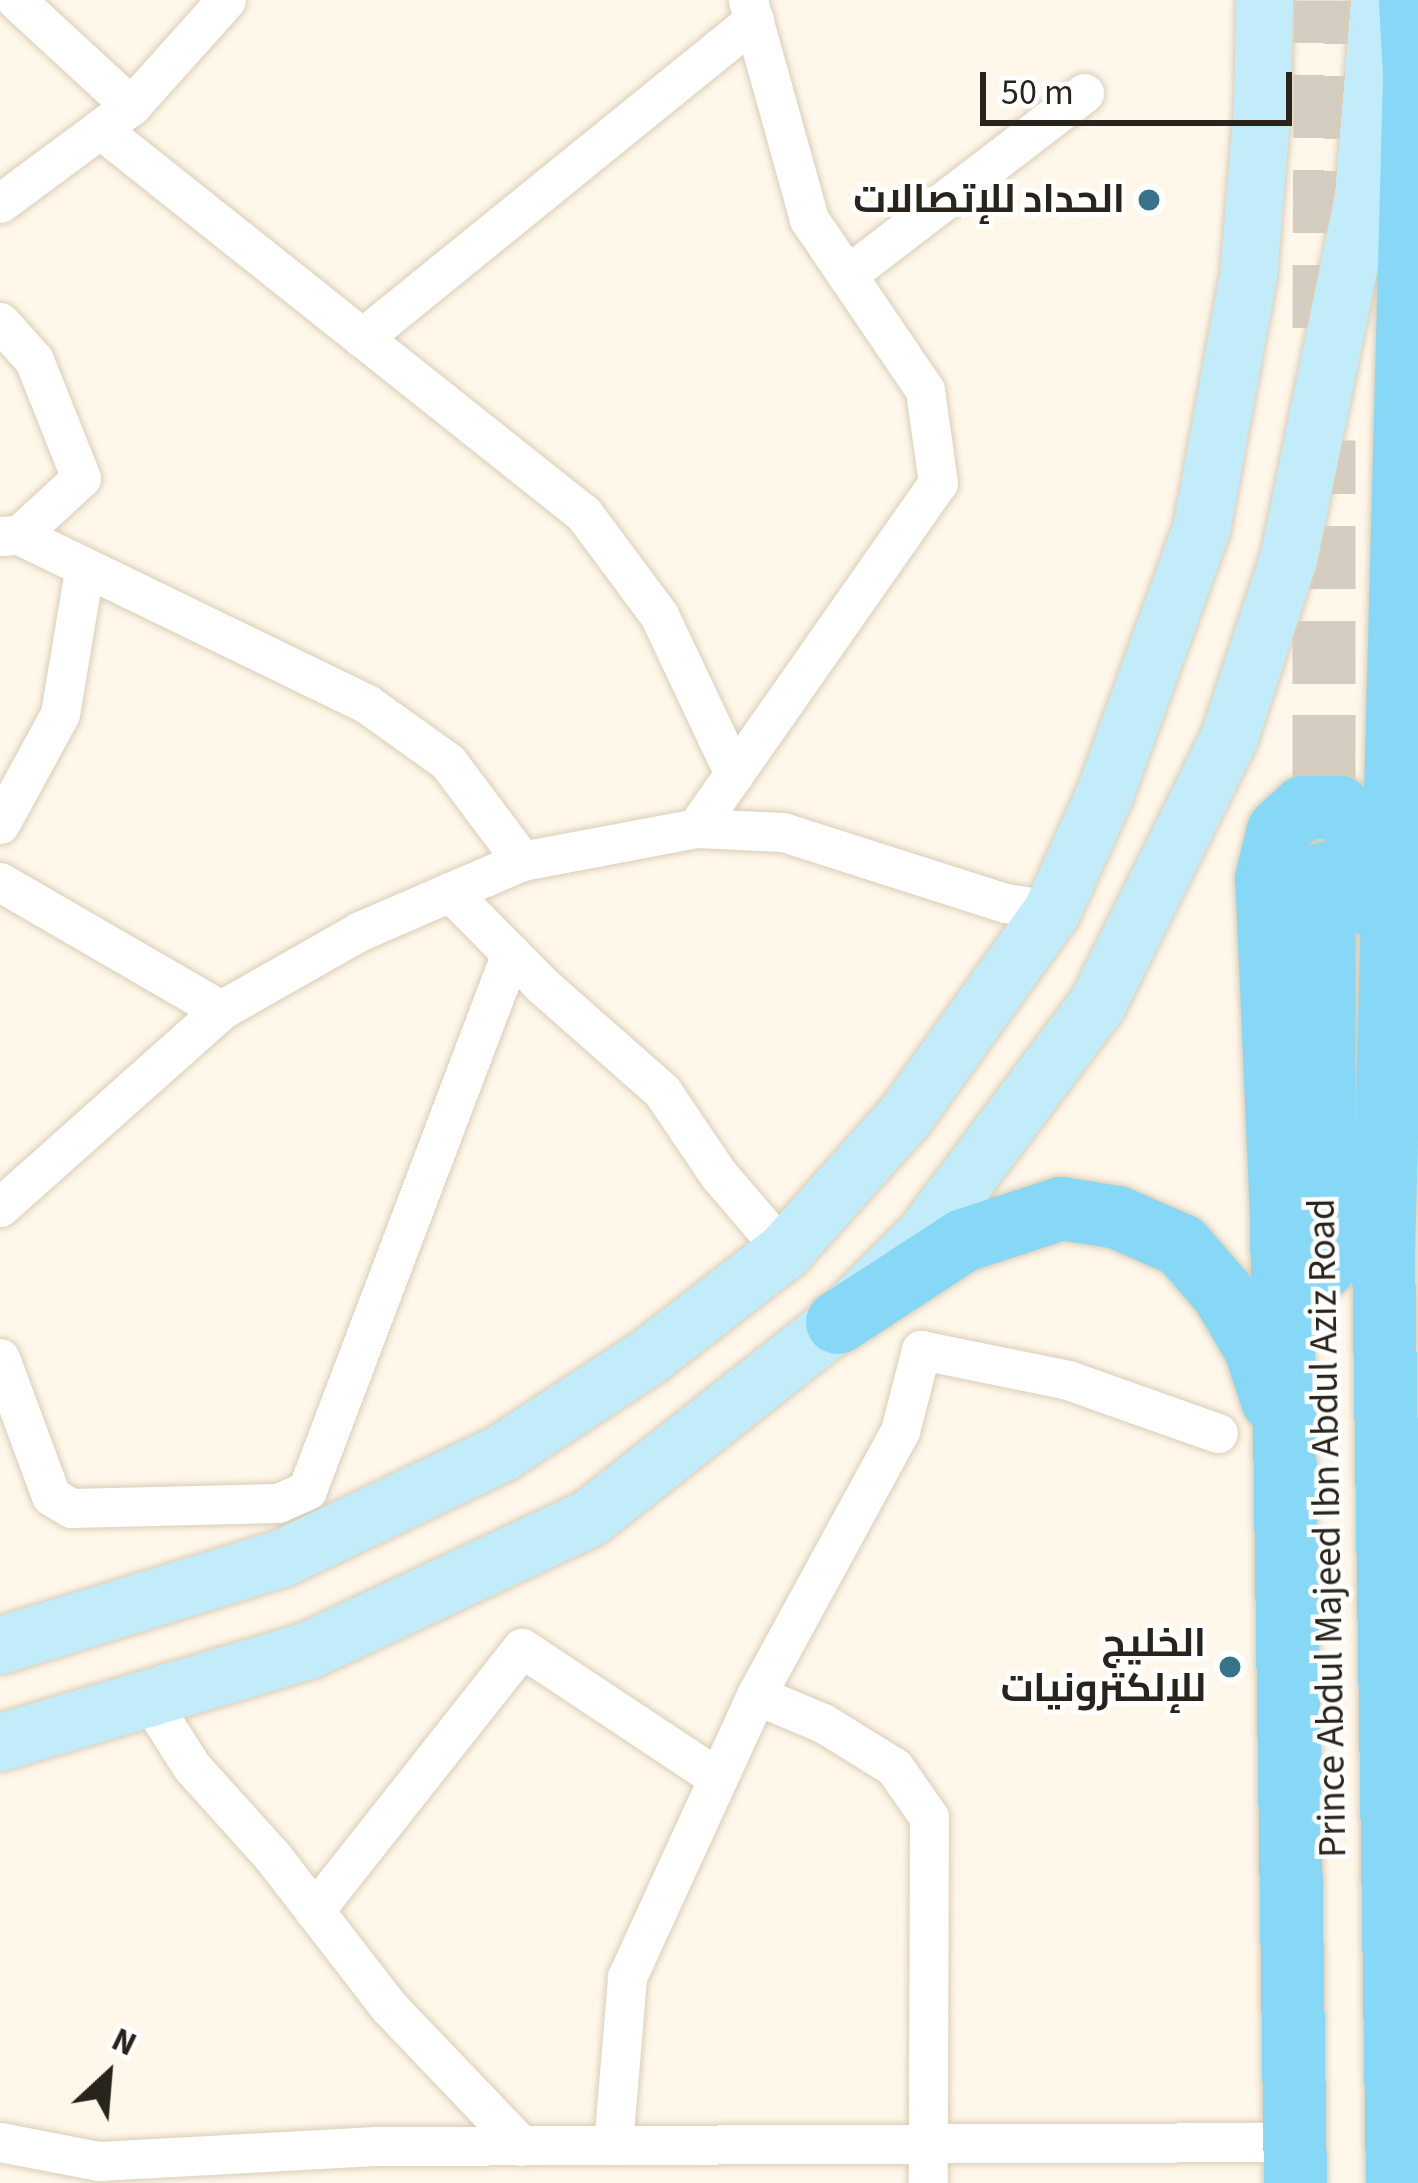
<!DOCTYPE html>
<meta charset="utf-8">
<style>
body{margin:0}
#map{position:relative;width:1418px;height:2183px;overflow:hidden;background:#fff7ea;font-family:"Source Sans 3",Cairo,sans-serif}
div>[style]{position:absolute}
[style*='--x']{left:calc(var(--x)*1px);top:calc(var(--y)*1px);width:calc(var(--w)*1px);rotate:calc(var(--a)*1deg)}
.primary-tunnel>*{height:63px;margin-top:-31.5px;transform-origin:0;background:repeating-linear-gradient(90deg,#d4cdc1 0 63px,transparent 0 95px)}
.roads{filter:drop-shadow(0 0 3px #daceb7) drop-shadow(0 0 3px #daceb7)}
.minor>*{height:39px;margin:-19.5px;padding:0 19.5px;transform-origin:19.5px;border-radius:19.5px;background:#fff}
.secondary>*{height:57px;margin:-28.5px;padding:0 28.5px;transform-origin:28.5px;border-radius:28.5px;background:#c3ecfa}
.primary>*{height:63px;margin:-31.5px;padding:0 31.5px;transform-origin:31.5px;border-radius:31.5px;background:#87d8f6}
.dots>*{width:33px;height:33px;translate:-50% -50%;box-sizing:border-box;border:6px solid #fff;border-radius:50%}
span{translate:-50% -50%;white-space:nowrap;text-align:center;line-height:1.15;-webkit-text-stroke:9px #fff;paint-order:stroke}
.poi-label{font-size:39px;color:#28241b;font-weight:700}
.right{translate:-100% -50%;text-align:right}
.street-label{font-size:39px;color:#28241b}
.north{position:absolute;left:48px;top:2015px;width:120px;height:120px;-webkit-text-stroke:9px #fff;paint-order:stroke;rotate:26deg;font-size:33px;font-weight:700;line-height:48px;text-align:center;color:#28241b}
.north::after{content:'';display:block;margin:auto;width:42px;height:54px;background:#28241b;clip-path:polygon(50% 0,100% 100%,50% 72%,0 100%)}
.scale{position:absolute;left:980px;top:72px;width:312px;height:54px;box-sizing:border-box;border:6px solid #28241b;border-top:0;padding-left:15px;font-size:36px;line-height:42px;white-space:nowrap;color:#28241b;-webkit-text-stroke:9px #fff;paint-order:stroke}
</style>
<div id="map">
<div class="primary-tunnel">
<i style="--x:1324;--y:328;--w:328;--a:-89.8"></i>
<i style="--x:1324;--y:873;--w:433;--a:-90"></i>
</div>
<div class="roads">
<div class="minor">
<i style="--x:16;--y:0;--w:156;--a:42.7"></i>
<i style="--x:100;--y:129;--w:618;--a:38.5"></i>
<i style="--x:584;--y:514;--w:126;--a:53.4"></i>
<i style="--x:659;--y:615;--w:176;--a:64.7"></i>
<i style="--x:0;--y:203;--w:163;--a:-36.5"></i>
<i style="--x:131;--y:106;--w:142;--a:-48.1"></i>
<i style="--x:847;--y:275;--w:299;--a:-37.5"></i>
<i style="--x:0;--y:322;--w:51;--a:48.2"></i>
<i style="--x:34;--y:360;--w:127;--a:68.3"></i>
<i style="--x:81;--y:478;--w:84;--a:137.4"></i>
<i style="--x:19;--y:535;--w:19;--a:177"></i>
<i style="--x:362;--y:338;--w:505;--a:-39.05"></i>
<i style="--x:19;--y:535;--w:387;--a:25.9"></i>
<i style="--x:367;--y:704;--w:100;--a:35.6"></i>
<i style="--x:448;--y:762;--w:124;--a:53.2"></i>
<i style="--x:0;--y:824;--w:125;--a:-61.4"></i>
<i style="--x:60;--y:714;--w:146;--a:-80.5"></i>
<i style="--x:696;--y:828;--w:421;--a:-55"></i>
<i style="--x:938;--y:483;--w:94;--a:-98"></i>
<i style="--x:925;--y:390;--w:207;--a:-124.2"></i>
<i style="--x:809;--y:219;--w:227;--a:-105.6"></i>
<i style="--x:0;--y:882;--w:255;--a:30.1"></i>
<i style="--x:450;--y:892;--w:132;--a:45.3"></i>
<i style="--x:543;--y:986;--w:159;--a:41.4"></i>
<i style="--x:662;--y:1091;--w:100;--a:56"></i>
<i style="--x:718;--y:1174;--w:101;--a:49.4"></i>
<i style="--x:0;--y:1207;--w:296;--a:-41.7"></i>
<i style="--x:221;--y:1010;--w:160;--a:-29.6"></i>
<i style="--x:360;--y:931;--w:176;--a:-23.4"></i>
<i style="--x:522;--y:861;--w:177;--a:-10.7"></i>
<i style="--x:696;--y:828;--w:87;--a:2.6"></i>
<i style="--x:783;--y:832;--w:233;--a:17.7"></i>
<i style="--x:1005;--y:903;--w:48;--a:8.5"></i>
<i style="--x:0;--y:1358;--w:147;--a:69.7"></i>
<i style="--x:51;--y:1496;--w:23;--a:31"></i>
<i style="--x:71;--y:1508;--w:207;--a:-1.4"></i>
<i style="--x:278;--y:1503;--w:32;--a:-24"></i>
<i style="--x:307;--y:1490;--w:574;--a:-69.2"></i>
<i style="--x:756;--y:1695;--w:73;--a:22.7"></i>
<i style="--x:823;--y:1723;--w:84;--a:31.8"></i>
<i style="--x:894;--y:1767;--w:61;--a:55"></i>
<i style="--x:929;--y:1817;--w:366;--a:90.2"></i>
<i style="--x:148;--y:1698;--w:82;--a:57.5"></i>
<i style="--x:192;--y:1767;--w:121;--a:48"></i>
<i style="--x:273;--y:1857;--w:190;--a:52.3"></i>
<i style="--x:389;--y:2007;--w:192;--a:46.3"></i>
<i style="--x:314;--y:1911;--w:335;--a:-51.7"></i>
<i style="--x:522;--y:1648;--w:235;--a:33.6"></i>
<i style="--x:0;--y:2142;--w:101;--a:10.9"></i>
<i style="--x:99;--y:2161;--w:277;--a:-3.1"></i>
<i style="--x:376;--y:2146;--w:918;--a:-0.25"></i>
<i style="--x:613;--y:2145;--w:169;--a:-85.2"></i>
<i style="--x:627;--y:1977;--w:310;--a:-65.4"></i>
<i style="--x:756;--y:1695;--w:301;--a:-61.4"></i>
<i style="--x:900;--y:1431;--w:84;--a:-75.5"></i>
<i style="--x:921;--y:1350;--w:150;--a:11.5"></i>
<i style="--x:1068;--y:1380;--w:159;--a:19.5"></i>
</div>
<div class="secondary">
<i style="--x:0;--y:1645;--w:297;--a:-17.2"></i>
<i style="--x:284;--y:1557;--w:241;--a:-25.6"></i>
<i style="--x:501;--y:1453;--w:178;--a:-33.3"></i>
<i style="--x:650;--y:1355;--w:170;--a:-37.8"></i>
<i style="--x:784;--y:1251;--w:180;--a:-48.2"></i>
<i style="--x:904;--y:1117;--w:254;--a:-54.4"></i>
<i style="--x:1052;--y:910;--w:126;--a:-65.7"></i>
<i style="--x:1104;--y:795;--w:283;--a:-70"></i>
<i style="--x:1201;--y:529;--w:257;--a:-79.5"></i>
<i style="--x:1248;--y:276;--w:170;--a:-85.3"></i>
<i style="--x:1262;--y:107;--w:107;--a:-88.9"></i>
<i style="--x:0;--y:1742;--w:321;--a:-16.6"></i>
<i style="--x:308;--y:1650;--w:310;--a:-25.2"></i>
<i style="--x:589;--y:1518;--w:316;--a:-38.3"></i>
<i style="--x:837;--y:1322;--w:123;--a:-45"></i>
<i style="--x:924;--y:1235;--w:289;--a:-53.2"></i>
<i style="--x:1097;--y:1004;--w:298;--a:-63.7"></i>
<i style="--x:1229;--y:737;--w:188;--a:-71.7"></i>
<i style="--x:1288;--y:559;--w:371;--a:-78.3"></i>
<i style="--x:1363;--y:196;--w:197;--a:-85.3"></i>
</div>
<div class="primary">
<i style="--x:1323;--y:1267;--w:394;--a:-89.9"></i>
<i style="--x:837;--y:1322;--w:150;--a:-33.1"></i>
<i style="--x:963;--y:1240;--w:103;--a:-18.1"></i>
<i style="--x:1061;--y:1208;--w:57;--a:9.1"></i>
<i style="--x:1117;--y:1217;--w:70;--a:23.6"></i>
<i style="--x:1181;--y:1245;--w:62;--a:48.9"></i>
<i style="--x:1222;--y:1292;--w:65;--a:59.5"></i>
<i style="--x:1255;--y:1348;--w:55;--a:71.9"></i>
<i style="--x:1295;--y:2183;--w:967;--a:-90.83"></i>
<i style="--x:1281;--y:1216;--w:338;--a:-92.5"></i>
<i style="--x:1266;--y:878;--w:49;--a:-76"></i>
<i style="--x:1278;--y:830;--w:34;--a:-43"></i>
<i style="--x:1303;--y:807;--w:36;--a:0"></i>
<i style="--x:1339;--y:807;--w:21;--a:47"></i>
<i style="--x:1353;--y:822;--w:83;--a:79.6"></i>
<i style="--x:1397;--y:2183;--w:932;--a:-90.86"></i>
<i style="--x:1383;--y:1251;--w:1175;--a:-88.49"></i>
<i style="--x:1414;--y:76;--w:76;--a:-93"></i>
</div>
</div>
<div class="dots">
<i style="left:1149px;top:200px;background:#39738b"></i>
<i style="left:1230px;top:1667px;background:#39738b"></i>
</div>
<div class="poi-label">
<span class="right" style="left:1125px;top:200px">الحداد للإتصالات</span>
<span class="right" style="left:1206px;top:1667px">الخليج<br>للإلكترونيات</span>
</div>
<div class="street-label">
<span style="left:1328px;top:1528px;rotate:-91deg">Prince Abdul Majeed Ibn Abdul Aziz Road</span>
</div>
<div class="north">N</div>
<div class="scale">50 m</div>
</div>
